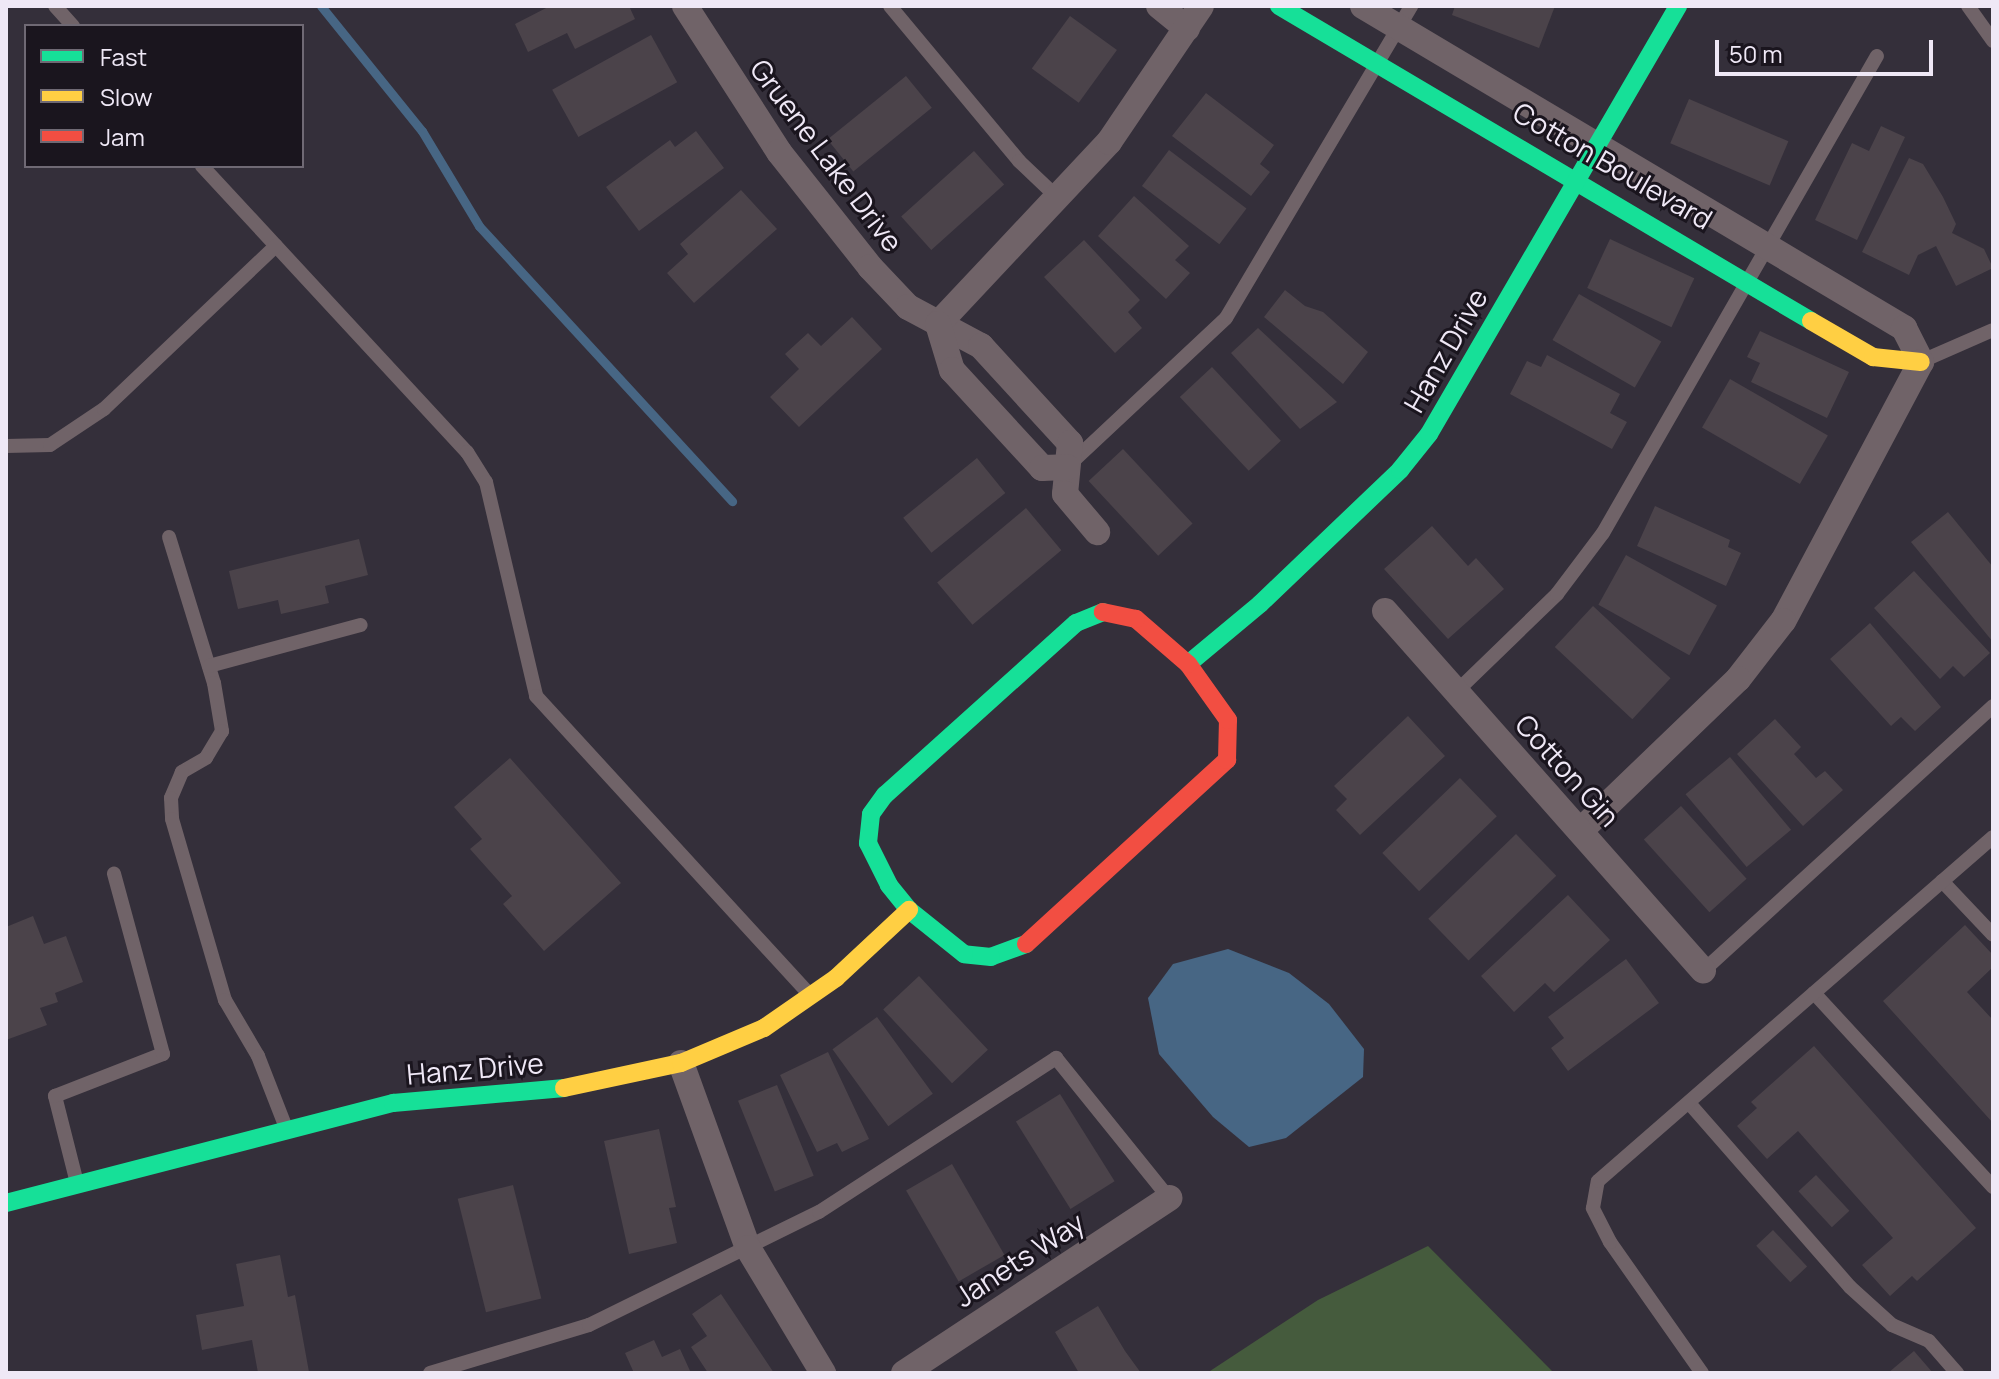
<!DOCTYPE html>
<style>
body{margin:0}
#map{position:relative;width:1999px;height:1379px;overflow:hidden;background:#342f3a;font-family:Manrope,sans-serif}
div>[style]{position:absolute}
[style*='--x']{left:calc(var(--x)*1px);top:calc(var(--y)*1px);width:calc(var(--w)*1px);rotate:calc(var(--a)*1deg)}
.forest>*{inset:0;background:#455b3d}
.water>*{inset:0;background:#476684}
.stream>*{height:9px;margin:-4.5px;padding:0 4.5px;transform-origin:4.5px;border-radius:4.5px;background:#476684}
.building>*{inset:0;background:#4b434a;transform-origin:0 0}
.lane>*{height:14px;margin:-7px;padding:0 7px;transform-origin:7px;border-radius:7px;background:#706368}
.street>*{height:26px;margin:-13px;padding:0 13px;transform-origin:13px;border-radius:13px;background:#706368}
.fast>*{height:18px;margin:-9px;padding:0 9px;transform-origin:9px;border-radius:9px;background:#16e098}
.slow>*{height:18px;margin:-9px;padding:0 9px;transform-origin:9px;border-radius:9px;background:#ffcf43}
.jam>*{height:18px;margin:-9px;padding:0 9px;transform-origin:9px;border-radius:9px;background:#f24e42}
span{translate:-50% -50%;white-space:nowrap;text-align:center;line-height:1.15;-webkit-text-stroke:6px #1a151e;paint-order:stroke}
.street-label{font-size:28px;color:#efe8f6}
.frame{position:absolute;inset:0;border:8px solid #efe8f6;pointer-events:none}
.legend{position:absolute;left:24px;top:24px;width:280px;height:144px;box-sizing:border-box;background:#1a151e;border:2px solid #6f6974;margin:0;padding:10px 14px;list-style:none;font-size:24px;color:#efe8f6}
.legend li{display:flex;align-items:center;gap:16px;height:40px}
.legend b{width:40px;border:2px solid #6f6974}
.scale{position:absolute;left:1715px;top:40px;width:218px;height:36px;box-sizing:border-box;border:4px solid #efe8f6;border-top:0;padding-left:10px;font-size:24px;line-height:28px;white-space:nowrap;color:#efe8f6;-webkit-text-stroke:6px #1a151e;paint-order:stroke}
</style>
<div id="map">
<div class="forest">
<i style="clip-path:polygon(1428px 1246px,1554px 1373px,1207px 1373px,1318px 1300px)"></i>
</div>
<div class="water">
<i style="clip-path:polygon(1228px 949px,1289px 973px,1329px 1004px,1364px 1049px,1363px 1077px,1286px 1138px,1249px 1147px,1213px 1117px,1159px 1054px,1148px 998px,1173px 964px)"></i>
</div>
<div class="stream">
<i style="--x:321;--y:6;--w:161;--a:51.1"></i>
<i style="--x:422;--y:131;--w:111;--a:59"></i>
<i style="--x:479;--y:226;--w:374;--a:47.4"></i>
</div>
<div class="building">
<i style="clip-path:polygon(550px 6px,629px 6px,635px 19px,575px 49px,567px 33px,528px 52px,515px 24px)"></i>
<i style="clip-path:polygon(1455px 6px,1555px 6px,1539px 48px,1452px 15px)"></i>
<i style="left:1070px;top:16px;width:58px;height:65px;rotate:36deg"></i>
<i style="left:651px;top:35px;width:54px;height:113px;rotate:61deg"></i>
<i style="left:906px;top:76px;width:41px;height:101px;rotate:51deg"></i>
<i style="clip-path:polygon(1206px 93px,1274px 145px,1260px 164px,1270px 172px,1251px 196px,1172px 136px)"></i>
<i style="left:1689px;top:99px;width:108px;height:48px;rotate:23deg"></i>
<i style="clip-path:polygon(1881px 126px,1905px 137px,1857px 240px,1815px 220px,1852px 143px,1869px 151px)"></i>
<i style="clip-path:polygon(696px 131px,724px 168px,639px 231px,606px 187px,670px 140px,675px 147px)"></i>
<i style="left:1169px;top:150px;width:97px;height:45px;rotate:37deg"></i>
<i style="left:974px;top:151px;width:45px;height:98px;rotate:48deg"></i>
<i style="clip-path:polygon(1909px 158px,1923px 164px,1943px 197px,1956px 224px,1952px 233px,1984px 249px,1993px 268px,1956px 286px,1936px 246px,1918px 255px,1909px 275px,1862px 252px)"></i>
<i style="clip-path:polygon(741px 190px,777px 229px,694px 303px,667px 273px,688px 254px,680px 244px)"></i>
<i style="clip-path:polygon(1134px 196px,1189px 246px,1175px 260px,1190px 273px,1166px 299px,1098px 236px)"></i>
<i style="left:1610px;top:239px;width:93px;height:54px;rotate:25deg"></i>
<i style="clip-path:polygon(1084px 240px,1140px 300px,1128px 312px,1142px 328px,1115px 353px,1044px 277px)"></i>
<i style="clip-path:polygon(1285px 290px,1305px 306px,1323px 312px,1368px 352px,1343px 384px,1264px 317px)"></i>
<i style="left:1579px;top:294px;width:95px;height:53px;rotate:30deg"></i>
<i style="clip-path:polygon(852px 317px,882px 349px,799px 427px,770px 397px,799px 369px,785px 354px,808px 333px,821px 346px)"></i>
<i style="clip-path:polygon(1258px 328px,1337px 402px,1300px 429px,1231px 353px)"></i>
<i style="clip-path:polygon(1760px 331px,1849px 372px,1827px 418px,1751px 382px,1760px 363px,1747px 357px)"></i>
<i style="clip-path:polygon(1547px 355px,1620px 394px,1610px 413px,1627px 422px,1612px 449px,1510px 394px,1527px 361px,1541px 367px)"></i>
<i style="left:1212px;top:367px;width:101px;height:44px;rotate:47deg"></i>
<i style="left:1730px;top:379px;width:113px;height:56px;rotate:30deg"></i>
<i style="left:1123px;top:449px;width:102px;height:47px;rotate:47deg"></i>
<i style="left:977px;top:458px;width:45px;height:95px;rotate:51deg"></i>
<i style="clip-path:polygon(1655px 506px,1730px 540px,1728px 547px,1741px 553px,1726px 586px,1637px 546px)"></i>
<i style="left:1026px;top:508px;width:55px;height:116px;rotate:50deg"></i>
<i style="clip-path:polygon(1948px 512px,1993px 567px,1993px 642px,1911px 542px)"></i>
<i style="clip-path:polygon(1432px 526px,1468px 566px,1476px 558px,1504px 589px,1448px 639px,1384px 569px)"></i>
<i style="clip-path:polygon(359px 539px,368px 575px,325px 586px,329px 603px,281px 614px,278px 600px,238px 609px,229px 571px)"></i>
<i style="left:1626px;top:555px;width:104px;height:57px;rotate:29deg"></i>
<i style="clip-path:polygon(1914px 571px,1990px 653px,1964px 677px,1953px 666px,1940px 679px,1874px 608px)"></i>
<i style="left:1593px;top:606px;width:106px;height:56px;rotate:43deg"></i>
<i style="clip-path:polygon(1870px 623px,1941px 707px,1915px 731px,1901px 717px,1891px 726px,1830px 659px)"></i>
<i style="clip-path:polygon(1408px 716px,1445px 756px,1360px 835px,1336px 810px,1347px 799px,1334px 786px)"></i>
<i style="clip-path:polygon(1775px 719px,1801px 747px,1794px 754px,1816px 778px,1825px 771px,1843px 790px,1803px 826px,1737px 754px)"></i>
<i style="left:1730px;top:757px;width:95px;height:58px;rotate:50deg"></i>
<i style="clip-path:polygon(510px 758px,621px 883px,544px 951px,503px 904px,512px 896px,470px 849px,482px 839px,454px 807px)"></i>
<i style="left:1460px;top:778px;width:53px;height:108px;rotate:46deg"></i>
<i style="left:1681px;top:806px;width:98px;height:50px;rotate:48deg"></i>
<i style="left:1516px;top:834px;width:58px;height:122px;rotate:46deg"></i>
<i style="clip-path:polygon(1568px 895px,1610px 940px,1554px 992px,1545px 983px,1514px 1012px,1481px 976px)"></i>
<i style="clip-path:polygon(33px 916px,44px 944px,66px 936px,83px 982px,55px 993px,58px 1002px,40px 1008px,47px 1025px,6px 1040px,6px 927px)"></i>
<i style="clip-path:polygon(1965px 925px,1993px 955px,1993px 967px,1967px 992px,1993px 1020px,1993px 1123px,1883px 1001px)"></i>
<i style="clip-path:polygon(1626px 959px,1659px 1003px,1568px 1071px,1551px 1048px,1564px 1038px,1548px 1017px)"></i>
<i style="left:919px;top:976px;width:101px;height:49px;rotate:47deg"></i>
<i style="left:877px;top:1017px;width:95px;height:55px;rotate:54deg"></i>
<i style="clip-path:polygon(1814px 1046px,1976px 1228px,1917px 1281px,1912px 1276px,1890px 1296px,1862px 1265px,1893px 1238px,1798px 1131px,1767px 1159px,1737px 1126px,1757px 1108px,1751px 1102px)"></i>
<i style="clip-path:polygon(828px 1052px,869px 1139px,842px 1152px,837px 1143px,817px 1152px,780px 1075px)"></i>
<i style="left:777px;top:1085px;width:98px;height:42px;rotate:68deg"></i>
<i style="left:1060px;top:1094px;width:103px;height:52px;rotate:58deg"></i>
<i style="clip-path:polygon(659px 1129px,676px 1207px,669px 1208px,677px 1243px,629px 1254px,604px 1141px)"></i>
<i style="left:952px;top:1164px;width:105px;height:53px;rotate:60deg"></i>
<i style="left:1816px;top:1175px;width:49px;height:24px;rotate:47deg"></i>
<i style="left:513px;top:1185px;width:117px;height:57px;rotate:76deg"></i>
<i style="left:1773px;top:1230px;width:50px;height:23px;rotate:47deg"></i>
<i style="clip-path:polygon(280px 1255px,288px 1297px,295px 1295px,309px 1372px,258px 1373px,252px 1340px,202px 1350px,196px 1315px,244px 1306px,236px 1264px)"></i>
<i style="clip-path:polygon(721px 1294px,774px 1373px,708px 1373px,691px 1347px,707px 1336px,692px 1314px)"></i>
<i style="clip-path:polygon(1098px 1306px,1125px 1351px,1141px 1373px,1079px 1373px,1055px 1332px)"></i>
<i style="clip-path:polygon(654px 1340px,662px 1357px,680px 1349px,691px 1373px,634px 1373px,625px 1353px)"></i>
<i style="clip-path:polygon(1914px 1351px,1933px 1373px,1888px 1373px)"></i>
</div>
<div class="lane">
<i style="--x:55;--y:6;--w:27;--a:48"></i>
<i style="--x:890;--y:6;--w:202;--a:50.2"></i>
<i style="--x:1019;--y:161;--w:55;--a:43.5"></i>
<i style="--x:1968;--y:6;--w:43;--a:54.5"></i>
<i style="--x:202;--y:166;--w:390;--a:47.2"></i>
<i style="--x:467;--y:452;--w:36;--a:58"></i>
<i style="--x:486;--y:482;--w:220;--a:76.8"></i>
<i style="--x:536;--y:696;--w:406;--a:47.5"></i>
<i style="--x:1922;--y:361;--w:77;--a:-23.6"></i>
<i style="--x:6;--y:446;--w:44;--a:-1.3"></i>
<i style="--x:50;--y:445;--w:65;--a:-33.7"></i>
<i style="--x:104;--y:409;--w:237;--a:-43.5"></i>
<i style="--x:1068;--y:466;--w:216;--a:-43.1"></i>
<i style="--x:1226;--y:318;--w:363;--a:-59.3"></i>
<i style="--x:169;--y:537;--w:153;--a:72.9"></i>
<i style="--x:214;--y:683;--w:49;--a:80.5"></i>
<i style="--x:222;--y:731;--w:31;--a:121"></i>
<i style="--x:206;--y:758;--w:28;--a:150"></i>
<i style="--x:182;--y:772;--w:28;--a:113"></i>
<i style="--x:171;--y:798;--w:21;--a:87"></i>
<i style="--x:172;--y:819;--w:189;--a:73.7"></i>
<i style="--x:225;--y:1000;--w:65;--a:59.5"></i>
<i style="--x:258;--y:1056;--w:77;--a:68.7"></i>
<i style="--x:209;--y:666;--w:157;--a:-15.1"></i>
<i style="--x:1456;--y:692;--w:141;--a:-44.1"></i>
<i style="--x:1557;--y:594;--w:76;--a:-53"></i>
<i style="--x:1603;--y:533;--w:550;--a:-60.13"></i>
<i style="--x:1942;--y:881;--w:74;--a:46.6"></i>
<i style="--x:1703;--y:971;--w:393;--a:-42.4"></i>
<i style="--x:1814;--y:993;--w:264;--a:47.3"></i>
<i style="--x:1689;--y:1103;--w:244;--a:48.8"></i>
<i style="--x:1850;--y:1287;--w:57;--a:42.1"></i>
<i style="--x:1892;--y:1325;--w:40;--a:23.4"></i>
<i style="--x:1929;--y:1341;--w:43;--a:48.8"></i>
<i style="--x:77;--y:1183;--w:90;--a:-104.2"></i>
<i style="--x:55;--y:1096;--w:116;--a:-21.3"></i>
<i style="--x:163;--y:1054;--w:187;--a:-105.2"></i>
<i style="--x:430;--y:1373;--w:166;--a:-16.8"></i>
<i style="--x:589;--y:1325;--w:256;--a:-26.2"></i>
<i style="--x:819;--y:1212;--w:283;--a:-33"></i>
<i style="--x:1056;--y:1058;--w:180;--a:51.1"></i>
<i style="--x:1702;--y:1373;--w:160;--a:-125.1"></i>
<i style="--x:1610;--y:1242;--w:38;--a:-117"></i>
<i style="--x:1593;--y:1208;--w:27;--a:-80"></i>
<i style="--x:1598;--y:1181;--w:524;--a:-41.05"></i>
</div>
<div class="street">
<i style="--x:685;--y:6;--w:174;--a:57.2"></i>
<i style="--x:779;--y:152;--w:147;--a:51.6"></i>
<i style="--x:870;--y:267;--w:55;--a:46.5"></i>
<i style="--x:908;--y:307;--w:83;--a:28.1"></i>
<i style="--x:981;--y:346;--w:132;--a:47.5"></i>
<i style="--x:1070;--y:443;--w:51;--a:95.6"></i>
<i style="--x:1065;--y:494;--w:50;--a:49.9"></i>
<i style="--x:1159;--y:6;--w:36;--a:39"></i>
<i style="--x:1363;--y:6;--w:630;--a:30.76"></i>
<i style="--x:1904;--y:328;--w:38;--a:63"></i>
<i style="--x:1921;--y:362;--w:293;--a:118"></i>
<i style="--x:1783;--y:621;--w:73;--a:127.8"></i>
<i style="--x:1738;--y:679;--w:219;--a:136.1"></i>
<i style="--x:938;--y:324;--w:250;--a:-46.8"></i>
<i style="--x:1109;--y:142;--w:164;--a:-55.9"></i>
<i style="--x:938;--y:324;--w:48;--a:73.1"></i>
<i style="--x:952;--y:370;--w:133;--a:47.4"></i>
<i style="--x:1042;--y:468;--w:25;--a:-2"></i>
<i style="--x:1385;--y:611;--w:480;--a:48.5"></i>
<i style="--x:681;--y:1063;--w:197;--a:70.1"></i>
<i style="--x:748;--y:1248;--w:146;--a:59"></i>
<i style="--x:904;--y:1373;--w:318;--a:-33.4"></i>
</div>
<div class="fast">
<i style="--x:1279;--y:6;--w:618;--a:30.63"></i>
<i style="--x:1188;--y:664;--w:94;--a:-39.8"></i>
<i style="--x:1260;--y:604;--w:194;--a:-43.7"></i>
<i style="--x:1400;--y:470;--w:46;--a:-51.1"></i>
<i style="--x:1429;--y:434;--w:495;--a:-59.8"></i>
<i style="--x:1026;--y:944;--w:37;--a:160"></i>
<i style="--x:991;--y:957;--w:27;--a:-174"></i>
<i style="--x:964;--y:954;--w:70;--a:-141.3"></i>
<i style="--x:909;--y:910;--w:32;--a:-129"></i>
<i style="--x:889;--y:885;--w:47;--a:-116.6"></i>
<i style="--x:868;--y:843;--w:29;--a:-84"></i>
<i style="--x:871;--y:814;--w:24;--a:-54"></i>
<i style="--x:885;--y:795;--w:257;--a:-42"></i>
<i style="--x:1076;--y:623;--w:29;--a:-22"></i>
<i style="--x:6;--y:1203;--w:400;--a:-14.5"></i>
<i style="--x:393;--y:1103;--w:172;--a:-5"></i>
</div>
<div class="slow">
<i style="--x:1811;--y:321;--w:72;--a:30.1"></i>
<i style="--x:1873;--y:357;--w:48;--a:5.9"></i>
<i style="--x:564;--y:1088;--w:120;--a:-12.1"></i>
<i style="--x:681;--y:1063;--w:90;--a:-22.9"></i>
<i style="--x:764;--y:1028;--w:88;--a:-34.8"></i>
<i style="--x:836;--y:978;--w:100;--a:-43"></i>
</div>
<div class="jam">
<i style="--x:1026;--y:944;--w:273;--a:-42.5"></i>
<i style="--x:1227;--y:760;--w:40;--a:-88.6"></i>
<i style="--x:1228;--y:720;--w:69;--a:-125.5"></i>
<i style="--x:1188;--y:664;--w:69;--a:-139.1"></i>
<i style="--x:1136;--y:619;--w:34;--a:-168"></i>
</div>
<div class="street-label">
<span style="left:827px;top:155px;rotate:53deg">Gruene Lake Drive</span>
<span style="left:1613px;top:165px;rotate:30deg">Cotton Boulevard</span>
<span style="left:1445px;top:350px;rotate:-60deg">Hanz Drive</span>
<span style="left:1568px;top:770px;rotate:48deg">Cotton Gin</span>
<span style="left:475px;top:1068px;rotate:-5deg">Hanz Drive</span>
<span style="left:1019px;top:1259px;rotate:-33deg">Janets Way</span>
</div>
<div class="frame"></div>
<ul class="legend">
<li><b style="height:10px;background:#16e098"></b>Fast</li>
<li><b style="height:10px;background:#ffcf43"></b>Slow</li>
<li><b style="height:10px;background:#f24e42"></b>Jam</li>
</ul>
<div class="scale">50 m</div>
</div>
